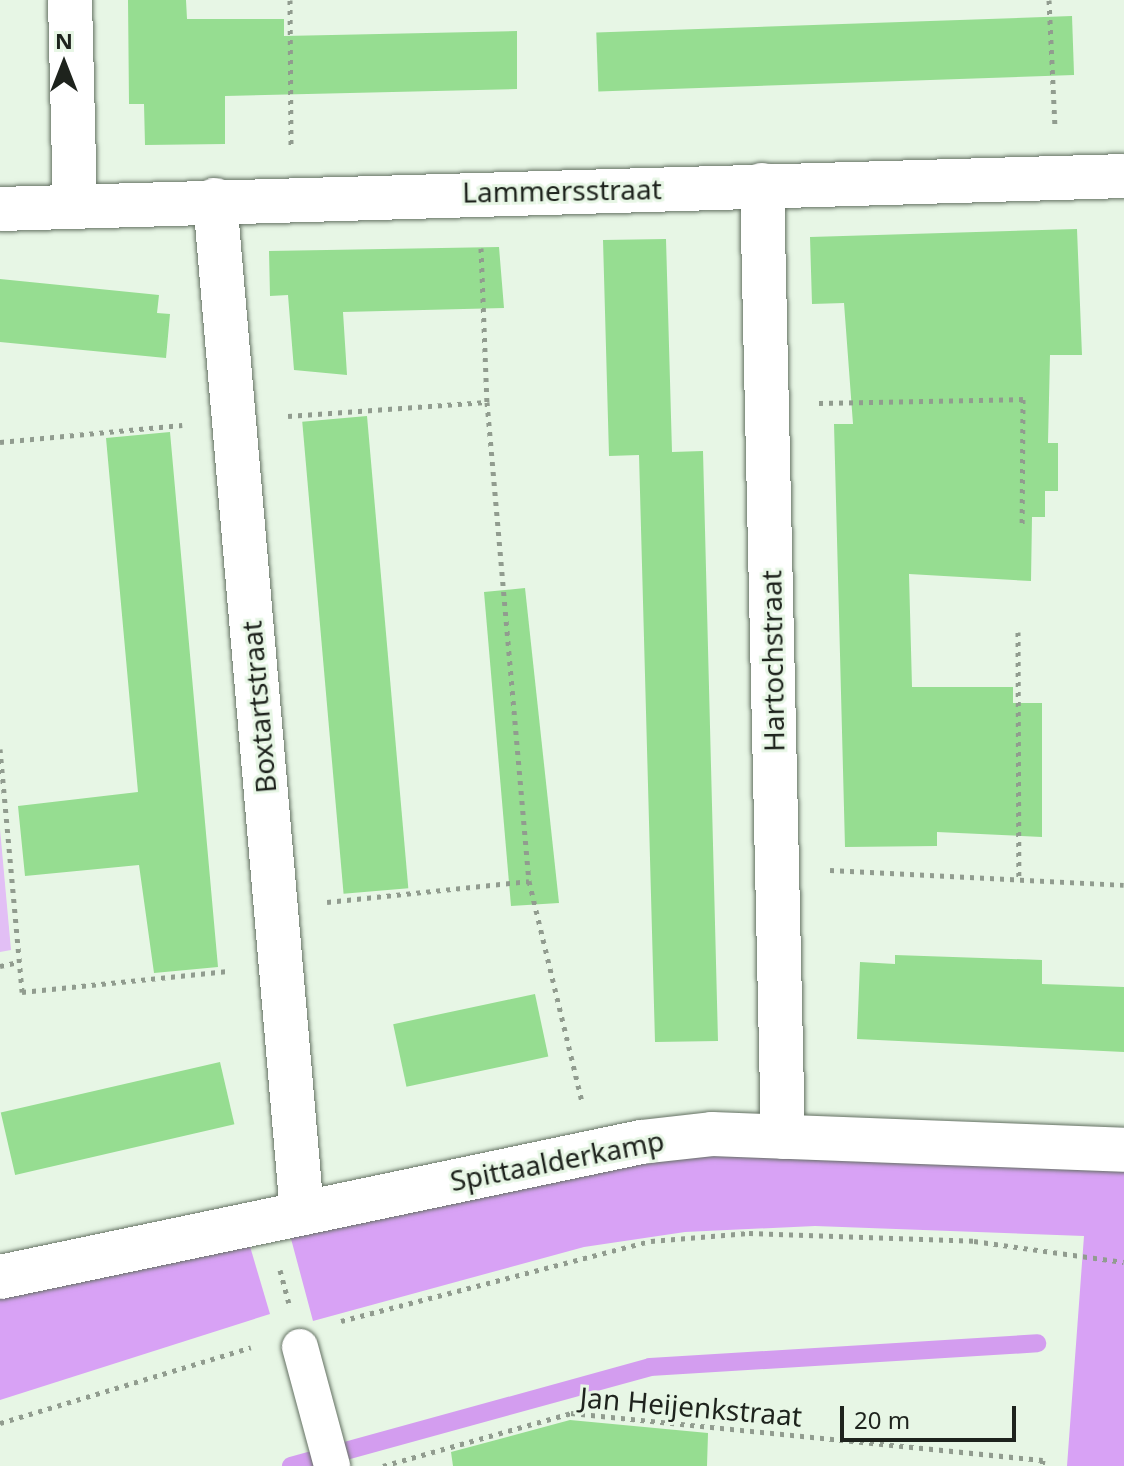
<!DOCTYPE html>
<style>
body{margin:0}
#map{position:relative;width:1124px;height:1466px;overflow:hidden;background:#e7f6e5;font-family:"Noto Sans",sans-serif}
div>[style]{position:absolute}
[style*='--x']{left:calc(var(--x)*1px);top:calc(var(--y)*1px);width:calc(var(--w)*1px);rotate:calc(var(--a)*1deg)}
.green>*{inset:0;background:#e2bff5}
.forest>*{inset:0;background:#d8a2f5}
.stream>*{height:18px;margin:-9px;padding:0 9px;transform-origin:9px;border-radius:9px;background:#d39def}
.building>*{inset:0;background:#96dd91;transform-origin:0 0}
.path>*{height:5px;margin-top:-2.5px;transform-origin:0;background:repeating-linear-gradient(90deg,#919c8f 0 4px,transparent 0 10px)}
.roads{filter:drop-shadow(0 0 2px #647163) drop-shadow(0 0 2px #647163)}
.lane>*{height:36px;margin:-18px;padding:0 18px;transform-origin:18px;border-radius:18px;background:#fff}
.street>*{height:44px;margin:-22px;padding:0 22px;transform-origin:22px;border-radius:22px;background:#fff}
span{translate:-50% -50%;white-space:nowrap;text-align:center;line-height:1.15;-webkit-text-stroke:6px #e7f6e5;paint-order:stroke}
.street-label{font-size:28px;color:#1e231d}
.north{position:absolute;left:24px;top:24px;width:80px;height:80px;-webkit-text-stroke:6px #e7f6e5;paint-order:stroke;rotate:0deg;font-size:22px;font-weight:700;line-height:32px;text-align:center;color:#1e231d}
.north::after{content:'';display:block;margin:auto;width:28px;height:36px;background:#1e231d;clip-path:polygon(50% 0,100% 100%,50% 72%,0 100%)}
.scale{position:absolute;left:840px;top:1406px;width:176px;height:36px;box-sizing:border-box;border:4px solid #1e231d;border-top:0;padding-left:10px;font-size:24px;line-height:28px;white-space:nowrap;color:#1e231d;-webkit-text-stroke:6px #e7f6e5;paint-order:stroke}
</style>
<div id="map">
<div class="green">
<i style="clip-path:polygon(0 829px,11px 950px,0 952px)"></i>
</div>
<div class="forest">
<i style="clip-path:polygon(674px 1153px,1124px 1170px,1124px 1466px,1067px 1466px,1084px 1236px,815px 1226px,685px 1232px,584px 1247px,313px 1321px,290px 1235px)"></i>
<i style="clip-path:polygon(249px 1243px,270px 1314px,0 1400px,0 1297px)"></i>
</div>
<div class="stream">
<i style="--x:291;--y:1466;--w:372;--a:-15.4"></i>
<i style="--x:650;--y:1367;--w:388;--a:-3.5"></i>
</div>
<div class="building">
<i style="clip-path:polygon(128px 0,186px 0,187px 19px,284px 19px,284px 36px,517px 31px,517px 89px,225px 96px,225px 144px,145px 145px,144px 104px,129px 104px)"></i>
<i style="left:1072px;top:16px;width:59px;height:476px;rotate:88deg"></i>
<i style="clip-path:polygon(1077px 229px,1082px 355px,1050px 355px,1048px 443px,1058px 443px,1058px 491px,1045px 491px,1045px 517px,1032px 517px,1031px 581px,909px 574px,912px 687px,1013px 687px,1013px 703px,1042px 703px,1042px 837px,937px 832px,937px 846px,845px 847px,834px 424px,853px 424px,844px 303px,812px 304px,810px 237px)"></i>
<i style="clip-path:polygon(666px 239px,672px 452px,703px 451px,718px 1041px,655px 1042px,639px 455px,609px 456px,603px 240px)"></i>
<i style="clip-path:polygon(499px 247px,504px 308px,343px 312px,347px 375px,294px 370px,288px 295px,270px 296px,269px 251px)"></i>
<i style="clip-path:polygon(0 279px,159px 295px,157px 313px,170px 314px,166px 358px,0 342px)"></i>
<i style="left:367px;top:416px;width:474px;height:65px;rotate:85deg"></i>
<i style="clip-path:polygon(170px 432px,218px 967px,154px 973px,139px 865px,25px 876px,18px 806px,138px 792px,106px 438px)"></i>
<i style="clip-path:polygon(525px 588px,559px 903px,511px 906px,484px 592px)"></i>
<i style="clip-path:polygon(895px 955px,1042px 960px,1042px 984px,1124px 987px,1124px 1052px,857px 1039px,860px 962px,895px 964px)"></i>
<i style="left:535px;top:994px;width:64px;height:145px;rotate:78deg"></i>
<i style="left:220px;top:1062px;width:64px;height:225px;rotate:77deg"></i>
<i style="clip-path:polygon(570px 1420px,708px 1433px,707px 1466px,453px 1466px,451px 1452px)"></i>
</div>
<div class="path">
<i style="--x:290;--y:0;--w:147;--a:89.6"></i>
<i style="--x:1049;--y:0;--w:127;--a:87.3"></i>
<i style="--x:481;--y:248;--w:154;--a:87.8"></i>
<i style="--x:487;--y:402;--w:481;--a:85"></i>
<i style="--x:529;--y:881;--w:227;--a:76.5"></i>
<i style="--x:819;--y:403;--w:204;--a:-1.1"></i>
<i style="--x:1023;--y:399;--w:129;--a:90.4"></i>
<i style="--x:288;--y:416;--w:199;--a:-4"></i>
<i style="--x:0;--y:442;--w:183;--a:-5.3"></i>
<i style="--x:1018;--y:632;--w:246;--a:89.8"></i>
<i style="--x:0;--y:749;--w:244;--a:84.8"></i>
<i style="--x:22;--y:992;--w:207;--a:-5.8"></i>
<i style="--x:830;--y:870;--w:294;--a:2.9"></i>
<i style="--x:327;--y:902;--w:203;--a:-5.9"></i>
<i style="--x:0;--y:966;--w:19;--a:-12"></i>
<i style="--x:280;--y:1270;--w:34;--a:75"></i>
<i style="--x:341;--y:1321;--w:320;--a:-14.5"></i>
<i style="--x:651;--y:1241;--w:98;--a:-4.7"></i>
<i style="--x:749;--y:1233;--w:225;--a:2"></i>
<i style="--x:974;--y:1241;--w:151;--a:8"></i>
<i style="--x:0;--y:1423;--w:262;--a:-16.8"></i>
<i style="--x:383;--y:1466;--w:195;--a:-15.7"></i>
<i style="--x:571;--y:1413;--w:474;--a:5.7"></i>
<i style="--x:1043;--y:1460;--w:6;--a:99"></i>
</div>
<div class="roads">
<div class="lane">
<i style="--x:300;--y:1347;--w:123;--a:74.9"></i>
</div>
<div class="street">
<i style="--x:70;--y:0;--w:206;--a:88.6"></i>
<i style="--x:762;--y:185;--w:952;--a:88.74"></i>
<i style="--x:215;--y:200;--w:1017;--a:85.09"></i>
<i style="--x:0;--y:209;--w:1124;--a:-1.68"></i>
<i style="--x:0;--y:1277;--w:655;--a:-11.89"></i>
<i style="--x:641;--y:1142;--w:71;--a:-6.4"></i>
<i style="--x:712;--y:1134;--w:412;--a:2.2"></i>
</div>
</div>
<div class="street-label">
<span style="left:562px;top:190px;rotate:-1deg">Lammersstraat</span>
<span style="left:772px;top:661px;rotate:-91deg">Hartochstraat</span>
<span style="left:258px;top:707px;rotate:-95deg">Boxtartstraat</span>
<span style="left:557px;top:1160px;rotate:-11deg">Spittaalderkamp</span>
<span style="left:691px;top:1406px;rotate:5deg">Jan Heijenkstraat</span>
</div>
<div class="north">N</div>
<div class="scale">20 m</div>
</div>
